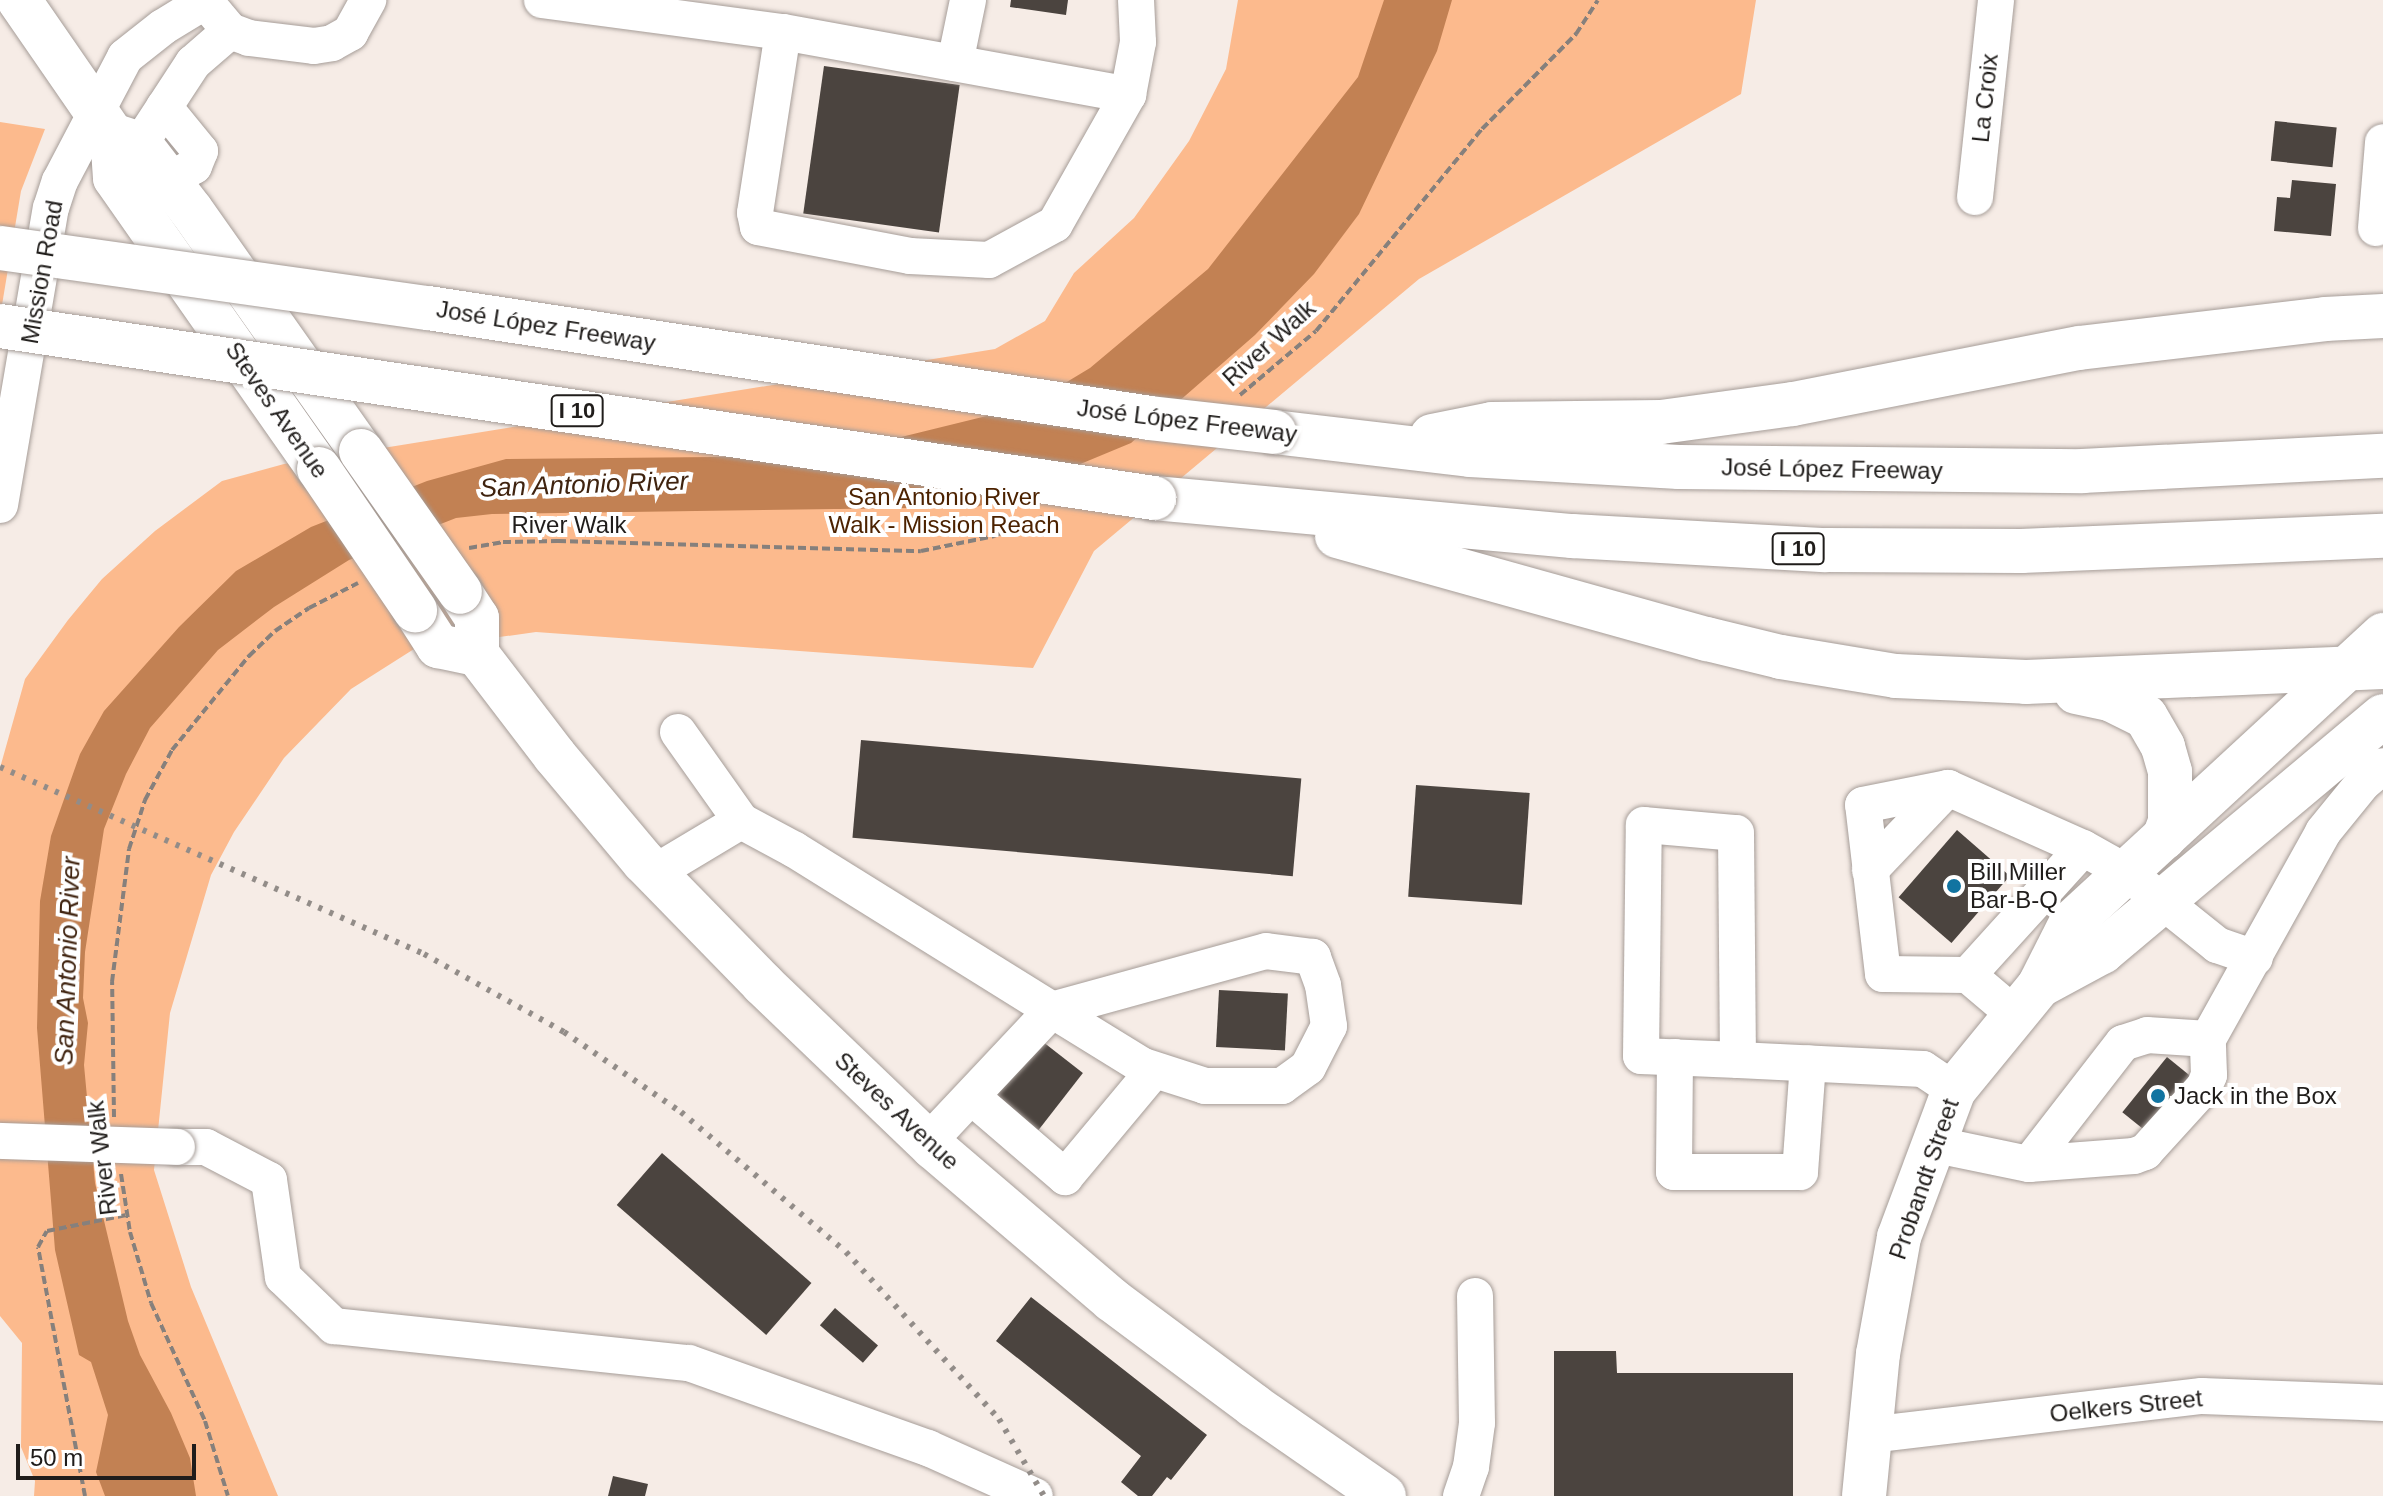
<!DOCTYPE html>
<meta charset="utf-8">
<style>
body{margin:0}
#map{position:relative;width:2383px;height:1496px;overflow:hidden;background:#f6ece6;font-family:Arial,sans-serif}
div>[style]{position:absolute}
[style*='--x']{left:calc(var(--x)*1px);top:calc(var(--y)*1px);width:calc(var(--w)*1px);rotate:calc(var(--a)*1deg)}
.green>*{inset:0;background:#fcba8d}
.water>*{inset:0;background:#c28153}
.building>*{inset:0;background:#4b443f;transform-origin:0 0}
.path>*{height:4px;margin-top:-2px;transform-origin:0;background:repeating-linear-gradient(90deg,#86807c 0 8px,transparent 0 12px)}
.roads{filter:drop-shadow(0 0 2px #a69d98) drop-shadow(0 0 2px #a69d98)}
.minor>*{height:36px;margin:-18px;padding:0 18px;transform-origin:18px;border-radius:18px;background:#fff}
.major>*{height:44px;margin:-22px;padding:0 22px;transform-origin:22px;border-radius:22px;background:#fff}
.highway>*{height:44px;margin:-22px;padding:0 22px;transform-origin:22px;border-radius:22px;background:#fff}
.rail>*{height:6px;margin-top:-3px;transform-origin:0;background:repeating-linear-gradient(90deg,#928c88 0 4px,transparent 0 12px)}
.bridges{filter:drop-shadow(0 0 2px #a69d98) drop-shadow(0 0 2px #a69d98)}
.minor-bridge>*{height:36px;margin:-18px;padding:0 18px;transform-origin:18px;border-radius:18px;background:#fff}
.major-bridge>*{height:44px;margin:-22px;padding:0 22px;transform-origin:22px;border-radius:22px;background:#fff}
.highway-bridge>*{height:44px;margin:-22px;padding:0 22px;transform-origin:22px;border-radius:22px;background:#fff}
.dots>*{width:22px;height:22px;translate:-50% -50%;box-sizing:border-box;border:4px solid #fff;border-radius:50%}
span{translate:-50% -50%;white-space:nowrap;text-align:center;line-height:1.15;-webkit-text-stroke:8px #fff;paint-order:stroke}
.shield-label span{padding:2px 6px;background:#fff;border:2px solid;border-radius:6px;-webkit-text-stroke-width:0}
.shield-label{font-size:22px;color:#201d1b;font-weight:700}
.street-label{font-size:24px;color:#201d1b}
.park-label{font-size:24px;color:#4c2200}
.poi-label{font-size:24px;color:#201d1b}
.left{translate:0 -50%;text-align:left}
.water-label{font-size:26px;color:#3f230f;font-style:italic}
.scale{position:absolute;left:16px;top:1444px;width:180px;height:36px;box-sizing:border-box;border:4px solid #201d1b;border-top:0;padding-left:10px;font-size:24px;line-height:28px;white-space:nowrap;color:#201d1b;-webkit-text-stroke:6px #fff;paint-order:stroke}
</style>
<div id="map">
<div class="green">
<i style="clip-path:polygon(1238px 0,1756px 0,1741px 94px,1419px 279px,1094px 551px,1033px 668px,536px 632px,414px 649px,351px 689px,284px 758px,234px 832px,211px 875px,170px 1013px,154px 1170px,191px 1287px,278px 1496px,34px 1496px,35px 1481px,21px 1447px,22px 1343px,0 1316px,0 768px,25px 679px,68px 620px,102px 579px,155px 531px,222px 481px,284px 464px,995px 349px,1045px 321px,1074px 273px,1134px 218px,1189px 141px,1226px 69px)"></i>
<i style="clip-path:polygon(0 122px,45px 129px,21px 191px,0 317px)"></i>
</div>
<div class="water">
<i style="clip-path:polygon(1384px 0,1452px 0,1437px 51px,1359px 214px,1314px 274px,1255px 335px,1131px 443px,977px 507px,492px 514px,456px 518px,349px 560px,274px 607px,218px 650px,150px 728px,126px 774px,104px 829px,85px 952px,83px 998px,88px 1023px,84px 1065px,95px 1183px,128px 1321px,140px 1355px,171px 1413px,190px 1458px,196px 1496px,105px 1496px,96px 1472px,108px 1415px,91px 1362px,79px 1355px,55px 1250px,37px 1028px,40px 901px,51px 836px,80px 754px,104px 711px,179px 627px,236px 571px,311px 527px,427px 481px,506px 459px,824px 456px,1027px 406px,1090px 368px,1208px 269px,1358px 77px)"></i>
</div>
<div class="building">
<i style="clip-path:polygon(1011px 0,1068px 0,1066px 15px,1010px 7px)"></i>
<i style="left:824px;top:66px;width:137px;height:149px;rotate:8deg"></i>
<i style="left:2275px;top:121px;width:62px;height:40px;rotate:6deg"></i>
<i style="clip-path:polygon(2292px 180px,2336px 184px,2331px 236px,2274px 231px,2277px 197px,2290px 198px)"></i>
<i style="left:861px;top:740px;width:442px;height:98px;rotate:5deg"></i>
<i style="left:1416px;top:785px;width:114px;height:112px;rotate:4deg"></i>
<i style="left:1957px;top:830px;width:70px;height:89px;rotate:41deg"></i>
<i style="left:1219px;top:990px;width:69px;height:57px;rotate:3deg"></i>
<i style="left:1038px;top:1038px;width:57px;height:74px;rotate:38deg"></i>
<i style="left:2167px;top:1057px;width:36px;height:71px;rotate:39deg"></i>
<i style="left:662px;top:1153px;width:198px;height:69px;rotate:41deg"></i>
<i style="clip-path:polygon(1031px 1297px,1207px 1435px,1171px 1480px,1167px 1477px,1152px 1496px,1138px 1496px,1121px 1482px,1141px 1456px,996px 1341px)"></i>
<i style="left:835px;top:1308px;width:57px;height:23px;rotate:41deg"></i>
<i style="clip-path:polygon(1554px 1351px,1616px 1351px,1617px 1373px,1793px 1373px,1793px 1496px,1554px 1496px)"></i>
<i style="clip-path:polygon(613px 1476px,648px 1484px,645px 1496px,608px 1496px)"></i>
</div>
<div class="path">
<i style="--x:1240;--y:395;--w:99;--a:-40.1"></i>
<i style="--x:1316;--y:331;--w:261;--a:-50.6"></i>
<i style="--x:1482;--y:129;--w:134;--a:-45.3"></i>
<i style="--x:1576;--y:34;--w:40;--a:-57.1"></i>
<i style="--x:469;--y:548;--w:35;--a:-10"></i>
<i style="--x:503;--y:542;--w:55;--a:-1"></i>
<i style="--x:558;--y:541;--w:363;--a:1.6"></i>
<i style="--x:921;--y:551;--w:75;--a:-11.6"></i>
<i style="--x:994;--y:536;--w:52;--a:-21.6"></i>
<i style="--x:114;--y:1117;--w:135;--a:-90.8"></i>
<i style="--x:112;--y:982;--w:134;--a:-82.7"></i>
<i style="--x:129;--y:849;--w:52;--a:-71.9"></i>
<i style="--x:145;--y:800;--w:57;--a:-61.6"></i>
<i style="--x:172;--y:750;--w:122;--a:-50.7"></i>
<i style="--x:249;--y:656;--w:36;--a:-44"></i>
<i style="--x:275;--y:631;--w:41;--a:-34.1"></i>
<i style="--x:309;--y:608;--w:55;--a:-27"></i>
<i style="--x:121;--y:1174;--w:59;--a:81.2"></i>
<i style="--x:130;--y:1232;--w:74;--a:73.5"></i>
<i style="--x:151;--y:1303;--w:130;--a:65.4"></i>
<i style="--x:205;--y:1421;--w:78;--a:73"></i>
<i style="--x:85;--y:1496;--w:253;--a:-100.7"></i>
<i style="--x:38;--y:1247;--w:18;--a:-61"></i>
<i style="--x:47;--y:1231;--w:81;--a:-11.4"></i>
</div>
<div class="roads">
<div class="minor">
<i style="--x:542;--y:0;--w:243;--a:7.6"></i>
<i style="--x:783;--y:32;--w:351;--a:10.3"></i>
<i style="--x:205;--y:1;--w:39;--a:50"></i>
<i style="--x:230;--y:31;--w:20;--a:20"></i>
<i style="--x:249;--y:38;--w:65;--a:7"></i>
<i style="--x:314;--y:46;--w:18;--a:-9"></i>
<i style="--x:332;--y:43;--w:21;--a:-29"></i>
<i style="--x:350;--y:33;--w:38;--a:-61"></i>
<i style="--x:783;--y:32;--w:183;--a:98.8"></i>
<i style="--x:755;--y:213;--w:14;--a:78"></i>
<i style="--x:758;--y:227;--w:155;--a:10.8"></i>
<i style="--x:910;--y:256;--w:79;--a:2.9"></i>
<i style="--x:989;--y:260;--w:75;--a:-28.6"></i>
<i style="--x:1055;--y:224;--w:148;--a:-60.5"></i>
<i style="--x:1128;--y:95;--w:54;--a:-79.3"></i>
<i style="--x:1138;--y:42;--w:42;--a:-92.7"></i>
<i style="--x:955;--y:63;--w:64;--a:-78.3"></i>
<i style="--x:164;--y:107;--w:57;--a:50.7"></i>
<i style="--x:200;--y:151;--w:16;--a:112"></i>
<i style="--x:194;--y:166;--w:30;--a:150"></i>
<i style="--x:140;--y:144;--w:97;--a:-56.8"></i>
<i style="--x:193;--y:63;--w:49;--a:-40.9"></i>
<i style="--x:1975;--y:197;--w:198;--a:-83.9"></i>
<i style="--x:2376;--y:228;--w:86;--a:-85.3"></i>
<i style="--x:0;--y:505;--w:301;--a:-80.3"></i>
<i style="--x:51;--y:208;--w:28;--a:-72"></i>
<i style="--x:60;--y:181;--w:140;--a:-62.3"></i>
<i style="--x:125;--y:57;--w:48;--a:-38.3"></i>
<i style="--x:163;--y:27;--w:52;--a:-31.5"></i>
<i style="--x:678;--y:732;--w:109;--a:54.7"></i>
<i style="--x:1870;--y:870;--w:113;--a:-46.4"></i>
<i style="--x:654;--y:873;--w:101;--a:-30.9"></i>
<i style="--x:741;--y:821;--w:61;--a:28.2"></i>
<i style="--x:795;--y:850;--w:303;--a:31.9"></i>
<i style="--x:1052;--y:1010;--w:107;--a:31.6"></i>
<i style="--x:1143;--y:1066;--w:65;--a:17.9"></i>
<i style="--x:1205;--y:1086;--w:77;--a:0"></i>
<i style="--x:1282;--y:1086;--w:32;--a:-36"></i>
<i style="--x:1308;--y:1067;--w:46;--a:-62.9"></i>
<i style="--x:1329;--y:1026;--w:41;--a:-98.3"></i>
<i style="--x:1323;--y:985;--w:30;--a:-110"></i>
<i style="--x:1313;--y:957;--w:47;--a:-172.7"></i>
<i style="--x:1266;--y:951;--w:222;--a:164.6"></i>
<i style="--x:1052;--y:1010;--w:181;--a:133.2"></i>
<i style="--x:1968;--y:975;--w:171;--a:-47.8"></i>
<i style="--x:2014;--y:1014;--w:60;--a:-139.7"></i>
<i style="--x:1968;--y:975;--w:85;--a:-179.3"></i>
<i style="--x:1883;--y:974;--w:170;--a:-96.7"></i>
<i style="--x:1863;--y:805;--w:87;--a:-11.3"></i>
<i style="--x:1948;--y:788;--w:148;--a:24"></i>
<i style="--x:2083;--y:848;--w:49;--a:29.2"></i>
<i style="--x:2126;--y:872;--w:117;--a:38.7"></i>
<i style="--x:2217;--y:945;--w:40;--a:18.9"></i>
<i style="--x:2208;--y:1039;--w:237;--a:-60.9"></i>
<i style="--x:2323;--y:832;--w:63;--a:-50.8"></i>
<i style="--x:2363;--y:783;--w:26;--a:-40"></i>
<i style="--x:1675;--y:1057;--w:115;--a:90.5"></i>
<i style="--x:1674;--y:1172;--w:126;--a:0"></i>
<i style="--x:1800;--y:1172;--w:109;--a:-85.8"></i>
<i style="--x:1738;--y:1060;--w:97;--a:-177.6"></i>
<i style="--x:1641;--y:1056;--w:231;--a:-89.3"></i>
<i style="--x:1644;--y:825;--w:92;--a:5"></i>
<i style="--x:1736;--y:833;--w:227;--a:89.5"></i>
<i style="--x:1738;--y:1060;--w:185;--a:2.8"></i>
<i style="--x:1923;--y:1069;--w:37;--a:34"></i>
<i style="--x:972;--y:1097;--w:123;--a:40.7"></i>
<i style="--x:1065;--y:1177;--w:139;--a:-50.2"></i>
<i style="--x:1932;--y:1144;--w:99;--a:11.7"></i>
<i style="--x:2029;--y:1164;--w:153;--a:-52.2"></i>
<i style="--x:2123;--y:1043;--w:25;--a:-18"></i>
<i style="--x:2147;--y:1035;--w:61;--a:3.8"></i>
<i style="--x:177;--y:1147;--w:29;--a:0"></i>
<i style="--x:206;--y:1147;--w:71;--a:27.6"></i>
<i style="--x:269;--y:1180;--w:98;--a:81.8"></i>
<i style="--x:283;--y:1277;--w:71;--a:43.9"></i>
<i style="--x:334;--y:1326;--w:357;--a:6"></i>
<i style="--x:689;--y:1363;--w:254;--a:19.6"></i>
<i style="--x:928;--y:1448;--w:117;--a:24.2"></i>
<i style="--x:2029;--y:1164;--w:105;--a:-4.4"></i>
<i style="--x:2134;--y:1156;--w:12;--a:-20"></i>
<i style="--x:2145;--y:1152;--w:88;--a:-47.8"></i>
<i style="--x:2204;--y:1087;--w:13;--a:-67"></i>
<i style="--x:2209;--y:1075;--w:36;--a:-92"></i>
<i style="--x:1869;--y:1435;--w:335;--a:-6.7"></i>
<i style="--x:2202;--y:1396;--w:181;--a:2.2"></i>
<i style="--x:1461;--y:1496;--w:31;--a:-71"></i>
<i style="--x:1471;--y:1467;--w:44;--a:-82.2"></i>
<i style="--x:1477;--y:1423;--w:127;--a:-90.9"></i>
</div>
<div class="major">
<i style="--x:19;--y:0;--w:164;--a:55.4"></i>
<i style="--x:112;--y:135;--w:43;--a:86"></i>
<i style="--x:115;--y:178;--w:355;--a:55"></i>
<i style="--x:112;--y:135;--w:29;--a:18"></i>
<i style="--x:140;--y:144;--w:83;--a:52.3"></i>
<i style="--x:191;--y:210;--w:295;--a:54.8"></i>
<i style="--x:460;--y:592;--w:31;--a:57"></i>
<i style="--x:477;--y:618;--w:36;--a:90"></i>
<i style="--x:477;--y:654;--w:128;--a:52.6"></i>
<i style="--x:555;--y:756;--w:138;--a:50"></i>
<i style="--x:644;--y:862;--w:170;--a:45.7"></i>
<i style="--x:763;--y:984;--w:236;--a:43.8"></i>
<i style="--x:933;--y:1147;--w:235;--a:40.5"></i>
<i style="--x:1112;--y:1300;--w:177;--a:36.7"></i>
<i style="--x:1254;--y:1406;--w:158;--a:34.7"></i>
<i style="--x:415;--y:610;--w:43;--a:57.4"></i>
<i style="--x:438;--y:646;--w:40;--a:12"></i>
<i style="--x:2039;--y:986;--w:71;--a:-63.1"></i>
<i style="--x:2071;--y:923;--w:425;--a:-42.7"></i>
<i style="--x:1864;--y:1496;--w:143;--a:-84.4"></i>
<i style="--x:1878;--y:1354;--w:119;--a:-79.8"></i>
<i style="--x:1899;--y:1237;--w:157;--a:-69.5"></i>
<i style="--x:1954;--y:1090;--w:134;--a:-50.7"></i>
<i style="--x:2039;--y:986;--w:72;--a:-28.4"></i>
<i style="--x:2102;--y:952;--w:367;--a:-40"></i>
</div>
<div class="highway">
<i style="--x:1274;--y:432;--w:197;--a:6.7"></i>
<i style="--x:1470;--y:455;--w:209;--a:3.3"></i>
<i style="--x:1679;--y:467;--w:403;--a:0.6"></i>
<i style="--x:2082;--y:471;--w:301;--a:-2.9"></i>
<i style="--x:1432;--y:436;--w:61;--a:-11.3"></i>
<i style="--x:1492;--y:424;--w:169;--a:-0.7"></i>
<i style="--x:1661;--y:422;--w:133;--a:-7.8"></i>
<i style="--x:1793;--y:404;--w:291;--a:-11.1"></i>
<i style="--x:2079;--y:348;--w:248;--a:-6.7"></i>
<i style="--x:2325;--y:319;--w:58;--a:-3"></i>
<i style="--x:1154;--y:498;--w:420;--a:5.2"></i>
<i style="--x:1572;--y:536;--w:254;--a:3.2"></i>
<i style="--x:1826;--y:550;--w:195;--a:0.3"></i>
<i style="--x:2021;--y:551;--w:362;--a:-2.4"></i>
<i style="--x:1337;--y:536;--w:384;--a:15.6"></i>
<i style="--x:1707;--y:639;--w:76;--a:13.7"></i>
<i style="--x:1781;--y:657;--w:117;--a:9.4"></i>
<i style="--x:1896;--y:676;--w:130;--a:2.6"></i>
<i style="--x:2026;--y:682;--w:357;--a:-2.4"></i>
<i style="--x:2076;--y:692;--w:35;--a:12"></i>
<i style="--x:2110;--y:699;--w:40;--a:26.6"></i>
<i style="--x:2146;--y:717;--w:34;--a:60"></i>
<i style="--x:2163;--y:747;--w:26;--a:74"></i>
<i style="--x:2170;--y:772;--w:50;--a:90"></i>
<i style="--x:2170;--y:822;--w:17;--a:111"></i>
</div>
</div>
<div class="rail">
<i style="--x:0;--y:767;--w:463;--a:23.8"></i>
<i style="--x:424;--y:954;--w:160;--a:29.1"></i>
<i style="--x:564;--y:1032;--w:142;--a:34.4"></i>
<i style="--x:681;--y:1112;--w:216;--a:40.3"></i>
<i style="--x:846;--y:1252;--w:226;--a:47.5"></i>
<i style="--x:999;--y:1419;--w:89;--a:59.7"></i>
</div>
<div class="bridges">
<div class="minor-bridge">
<i style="--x:0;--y:1141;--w:177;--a:1.9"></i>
</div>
<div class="major-bridge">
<i style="--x:361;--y:451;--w:172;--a:54.9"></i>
<i style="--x:319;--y:469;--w:171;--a:55.8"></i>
</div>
<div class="highway-bridge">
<i style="--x:0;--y:248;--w:432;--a:8"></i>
<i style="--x:428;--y:308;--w:730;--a:8.66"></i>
<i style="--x:1150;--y:418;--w:125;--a:6.4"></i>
<i style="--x:0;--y:326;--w:1167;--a:8.48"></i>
</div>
</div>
<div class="dots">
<i style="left:1954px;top:886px;background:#1174a1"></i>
<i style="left:2158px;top:1096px;background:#1174a1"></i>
</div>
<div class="shield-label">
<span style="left:577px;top:411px">I 10</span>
<span style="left:1798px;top:549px">I 10</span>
</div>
<div class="street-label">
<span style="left:1985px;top:98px;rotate:-84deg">La Croix</span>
<span style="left:42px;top:272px;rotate:-80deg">Mission Road</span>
<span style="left:546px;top:326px;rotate:9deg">José López Freeway</span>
<span style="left:1269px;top:343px;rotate:-42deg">River Walk</span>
<span style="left:277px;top:410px;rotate:55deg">Steves Avenue</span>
<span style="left:1187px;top:421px;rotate:7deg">José López Freeway</span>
<span style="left:1832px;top:469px;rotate:1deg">José López Freeway</span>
<span style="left:569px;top:525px">River Walk</span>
<span style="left:897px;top:1111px;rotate:43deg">Steves Avenue</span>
<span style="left:102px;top:1158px;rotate:-97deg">River Walk</span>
<span style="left:1924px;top:1179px;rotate:-71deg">Probandt Street</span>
<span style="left:2126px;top:1406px;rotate:-6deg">Oelkers Street</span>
</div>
<div class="park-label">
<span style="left:944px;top:511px">San Antonio River<br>Walk - Mission Reach</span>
</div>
<div class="poi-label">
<span class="left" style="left:1970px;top:886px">Bill Miller<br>Bar-B-Q</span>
<span class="left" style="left:2174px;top:1096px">Jack in the Box</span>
</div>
<div class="water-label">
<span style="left:584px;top:485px;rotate:-2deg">San Antonio River</span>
<span style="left:68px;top:961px;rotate:-88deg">San Antonio River</span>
</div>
<div class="scale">50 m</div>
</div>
